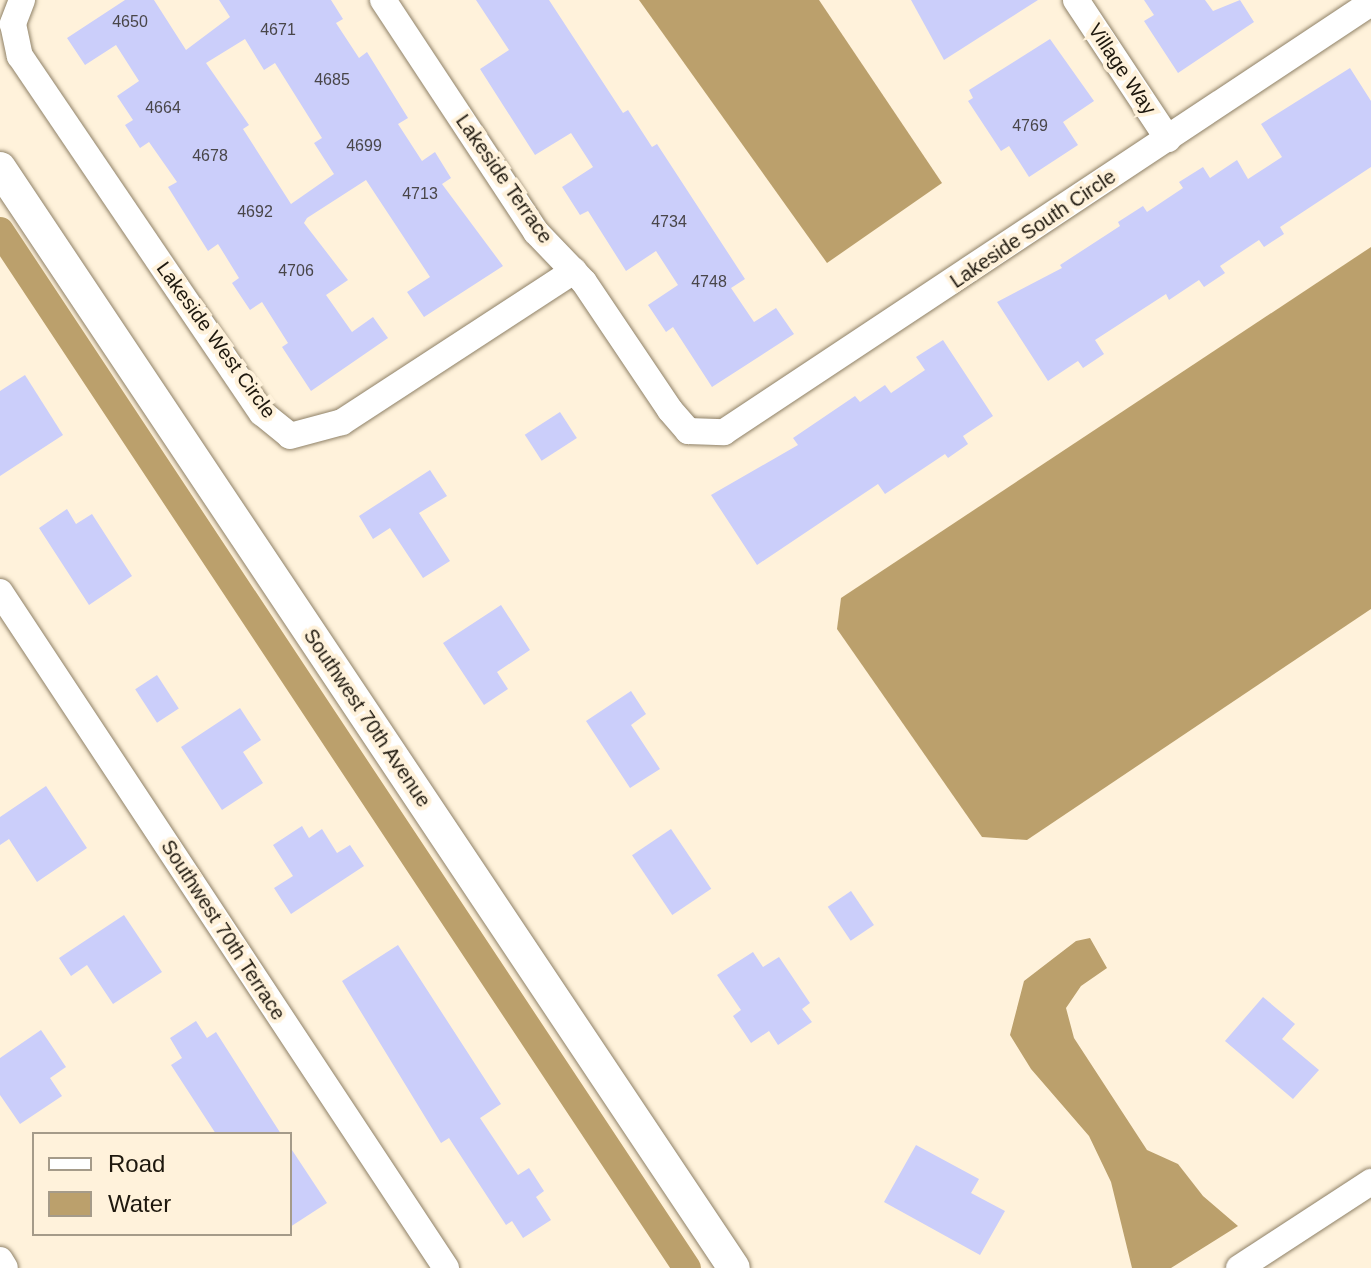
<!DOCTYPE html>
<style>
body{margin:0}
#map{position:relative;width:1371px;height:1268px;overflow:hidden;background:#fff2db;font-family:Helvetica,sans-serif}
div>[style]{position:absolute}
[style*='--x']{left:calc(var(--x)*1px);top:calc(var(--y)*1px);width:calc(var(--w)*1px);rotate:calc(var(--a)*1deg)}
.water>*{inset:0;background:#bba06c}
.canal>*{height:28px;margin:-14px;padding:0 14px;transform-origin:14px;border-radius:14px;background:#bba06c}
.building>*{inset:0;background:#cbcefa;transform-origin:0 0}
.roads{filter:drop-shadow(0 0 2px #8f8167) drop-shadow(0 0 2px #8f8167)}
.minor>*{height:26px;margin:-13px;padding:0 13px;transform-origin:13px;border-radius:13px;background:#fff}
.tertiary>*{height:32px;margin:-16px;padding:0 16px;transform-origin:16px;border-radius:16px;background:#fff}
span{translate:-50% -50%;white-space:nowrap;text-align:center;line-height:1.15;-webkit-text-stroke:8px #fff2db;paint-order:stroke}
.number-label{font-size:16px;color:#494649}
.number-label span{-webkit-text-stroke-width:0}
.street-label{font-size:20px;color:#1e180e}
.legend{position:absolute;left:32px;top:1132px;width:260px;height:104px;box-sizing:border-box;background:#fff2db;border:2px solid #a59b89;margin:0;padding:10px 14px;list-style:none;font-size:24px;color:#1e180e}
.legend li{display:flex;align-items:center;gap:16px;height:40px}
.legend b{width:40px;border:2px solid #a59b89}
</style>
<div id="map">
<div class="water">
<i style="clip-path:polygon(639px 0,819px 0,942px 183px,827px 263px)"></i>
<i style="clip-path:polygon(1371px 247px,1371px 609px,1027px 840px,982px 837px,837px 629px,841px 598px)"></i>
<i style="clip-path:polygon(1090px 938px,1107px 968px,1081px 986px,1066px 1008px,1074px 1038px,1147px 1150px,1178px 1164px,1203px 1196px,1238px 1226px,1171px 1268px,1132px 1268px,1111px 1182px,1089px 1136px,1031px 1069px,1010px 1035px,1024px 981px,1076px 941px)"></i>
</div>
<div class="canal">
<i style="--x:0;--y:231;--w:1244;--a:56.48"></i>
</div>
<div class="building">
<i style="clip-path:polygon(evenodd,125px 0,154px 0,186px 50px,230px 17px,219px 0,331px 0,343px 19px,336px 23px,359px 58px,367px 52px,408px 118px,398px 124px,422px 161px,435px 152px,451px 178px,442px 184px,503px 266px,424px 317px,407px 292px,430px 277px,366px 180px,307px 218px,304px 223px,348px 280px,326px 295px,352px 332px,373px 317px,388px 338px,311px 391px,282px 347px,288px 343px,262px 302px,250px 310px,232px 283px,239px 278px,218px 244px,208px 251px,168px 187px,177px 182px,149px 142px,140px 148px,125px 125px,133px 120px,117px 96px,139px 81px,116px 45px,85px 65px,67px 38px,125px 0,245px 39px,264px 70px,275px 63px,322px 138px,314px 143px,334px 174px,291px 204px,243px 129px,249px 125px,206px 63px,245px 39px)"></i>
<i style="clip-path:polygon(476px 0,549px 0,623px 113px,628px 110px,652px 147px,657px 144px,745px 279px,731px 288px,754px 322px,776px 308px,794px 334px,712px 387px,673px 327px,666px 332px,648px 305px,678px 285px,656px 251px,626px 271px,588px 211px,580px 215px,562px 187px,593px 167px,571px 133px,535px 155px,480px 69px,509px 50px)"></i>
<i style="clip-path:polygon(911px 0,1038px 0,944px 60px)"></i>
<i style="clip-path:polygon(1144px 0,1205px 0,1213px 11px,1240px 0,1254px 22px,1178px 73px,1144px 21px,1154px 15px)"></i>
<i style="clip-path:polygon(1050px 39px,1094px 101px,1063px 122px,1078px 145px,1029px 177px,1009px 146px,1001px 151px,968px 101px,973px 98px,969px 90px)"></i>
<i style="clip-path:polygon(1350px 68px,1371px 101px,1371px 167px,1280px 227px,1284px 234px,1264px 247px,1259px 240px,1220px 266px,1225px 273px,1204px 287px,1199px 280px,1169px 300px,1166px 294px,1095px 340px,1104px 354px,1083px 368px,1078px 361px,1048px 381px,997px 302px,1062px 268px,1060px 265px,1120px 226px,1118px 222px,1143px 206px,1147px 212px,1183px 188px,1179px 182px,1203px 167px,1210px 178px,1237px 160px,1248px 179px,1282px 157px,1261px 124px)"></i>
<i style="clip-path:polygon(943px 340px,993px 416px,963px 436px,968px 444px,948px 458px,945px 454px,885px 494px,878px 484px,757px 565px,711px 495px,798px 445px,793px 438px,855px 396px,860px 402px,885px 385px,891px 393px,925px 370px,916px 357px)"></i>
<i style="clip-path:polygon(25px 375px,63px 435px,0 476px,0 391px)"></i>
<i style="left:560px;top:412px;width:31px;height:42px;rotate:57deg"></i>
<i style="clip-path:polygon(430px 470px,447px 496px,419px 513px,450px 561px,423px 578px,390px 528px,373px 539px,359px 516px)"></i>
<i style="clip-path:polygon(67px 509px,76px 524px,92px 514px,132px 576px,89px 605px,39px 528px)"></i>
<i style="clip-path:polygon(501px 605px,530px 650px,497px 672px,508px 689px,484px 705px,443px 643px)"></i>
<i style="left:157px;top:675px;width:40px;height:26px;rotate:57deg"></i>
<i style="clip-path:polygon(631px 691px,646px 714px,631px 725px,660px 769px,630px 788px,586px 721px)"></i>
<i style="clip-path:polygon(240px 708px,261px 740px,243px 752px,263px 783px,222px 810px,181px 747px)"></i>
<i style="clip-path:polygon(46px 786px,87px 848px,37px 882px,9px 839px,0 845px,0 817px)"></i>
<i style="clip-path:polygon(302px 826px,309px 838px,322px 829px,337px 853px,350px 845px,364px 866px,291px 914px,274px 888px,293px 876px,273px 845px)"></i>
<i style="left:671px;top:829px;width:72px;height:47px;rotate:56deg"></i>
<i style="left:851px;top:891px;width:41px;height:28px;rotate:56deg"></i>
<i style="clip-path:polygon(124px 915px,162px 972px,113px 1004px,87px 965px,71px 976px,59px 958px)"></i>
<i style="clip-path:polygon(398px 945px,501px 1104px,480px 1118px,518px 1175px,529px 1168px,544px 1191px,536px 1197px,551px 1220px,523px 1238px,512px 1221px,506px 1225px,449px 1138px,441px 1143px,342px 981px)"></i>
<i style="clip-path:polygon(753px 952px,763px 967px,779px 957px,810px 1003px,802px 1009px,812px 1022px,778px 1045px,769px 1031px,751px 1043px,733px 1016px,741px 1010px,717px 975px)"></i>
<i style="clip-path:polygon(1263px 997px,1295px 1024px,1282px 1039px,1319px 1070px,1293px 1099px,1225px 1041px)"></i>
<i style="clip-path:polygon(196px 1021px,207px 1038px,216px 1032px,281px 1134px,216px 1134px,171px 1065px,182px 1058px,170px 1038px)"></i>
<i style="clip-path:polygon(41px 1030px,66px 1067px,50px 1078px,62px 1096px,20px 1124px,0 1095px,0 1058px)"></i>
<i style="clip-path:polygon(916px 1145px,979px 1179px,971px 1193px,1005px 1211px,980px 1255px,884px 1202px)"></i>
<i style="clip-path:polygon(290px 1147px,327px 1203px,290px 1227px)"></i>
</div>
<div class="roads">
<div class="minor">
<i style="--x:22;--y:0;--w:26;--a:111"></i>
<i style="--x:13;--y:24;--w:33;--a:78"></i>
<i style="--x:20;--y:56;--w:431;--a:55.9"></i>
<i style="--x:262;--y:413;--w:36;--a:39"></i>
<i style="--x:290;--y:436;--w:54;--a:-15.1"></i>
<i style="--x:342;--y:422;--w:277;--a:-33.1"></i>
<i style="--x:383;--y:0;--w:278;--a:56.6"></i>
<i style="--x:536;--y:232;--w:69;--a:46.2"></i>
<i style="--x:584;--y:282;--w:154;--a:56.1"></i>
<i style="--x:670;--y:410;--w:28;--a:49"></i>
<i style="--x:688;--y:431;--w:36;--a:2"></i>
<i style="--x:724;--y:432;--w:776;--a:-33.55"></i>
<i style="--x:1076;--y:0;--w:167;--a:56.5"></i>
<i style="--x:0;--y:592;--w:810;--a:56.58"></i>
<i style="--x:0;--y:1260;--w:9;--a:58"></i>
<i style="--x:1239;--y:1268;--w:158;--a:-33.1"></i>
</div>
<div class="tertiary">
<i style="--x:0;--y:168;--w:1322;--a:56.29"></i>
</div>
</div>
<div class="number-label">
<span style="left:130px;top:22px">4650</span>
<span style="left:278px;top:30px">4671</span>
<span style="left:332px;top:80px">4685</span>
<span style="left:163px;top:108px">4664</span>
<span style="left:1030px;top:126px">4769</span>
<span style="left:364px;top:146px">4699</span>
<span style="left:210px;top:156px">4678</span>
<span style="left:420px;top:194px">4713</span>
<span style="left:255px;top:212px">4692</span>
<span style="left:669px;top:222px">4734</span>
<span style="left:296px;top:271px">4706</span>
<span style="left:709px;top:282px">4748</span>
</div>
<div class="street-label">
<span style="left:1122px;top:69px;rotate:56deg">Village Way</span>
<span style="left:504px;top:179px;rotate:55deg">Lakeside Terrace</span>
<span style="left:1033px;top:229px;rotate:-34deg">Lakeside South Circle</span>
<span style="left:216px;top:340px;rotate:54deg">Lakeside West Circle</span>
<span style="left:367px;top:718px;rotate:56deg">Southwest 70th Avenue</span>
<span style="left:223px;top:930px;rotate:57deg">Southwest 70th Terrace</span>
</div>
<ul class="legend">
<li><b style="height:10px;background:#fff"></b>Road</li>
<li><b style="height:22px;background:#bba06c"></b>Water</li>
</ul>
</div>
